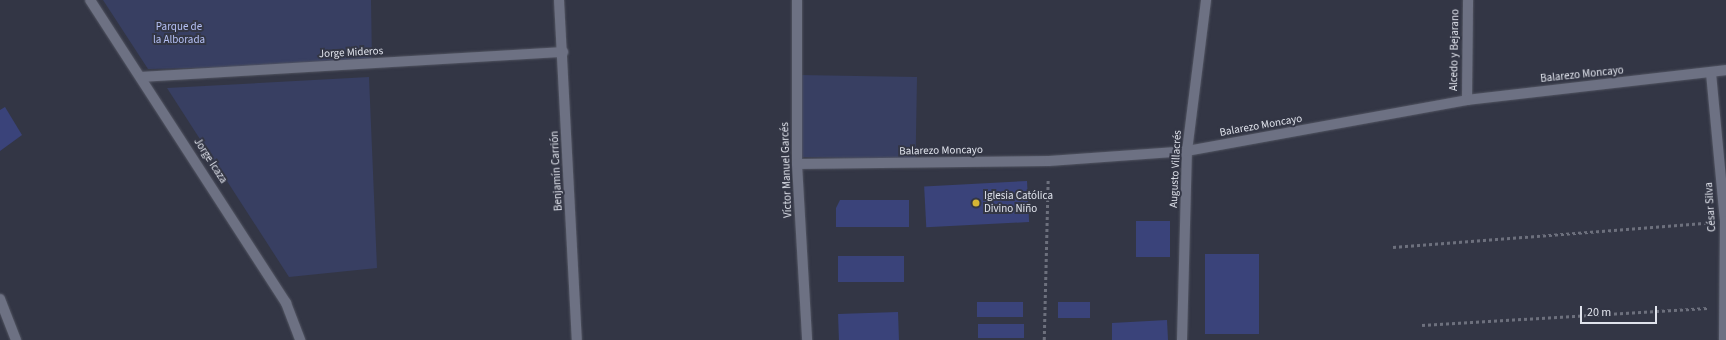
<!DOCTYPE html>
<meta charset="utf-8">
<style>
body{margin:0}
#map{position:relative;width:1726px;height:340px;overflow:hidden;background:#333645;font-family:"Source Sans 3",sans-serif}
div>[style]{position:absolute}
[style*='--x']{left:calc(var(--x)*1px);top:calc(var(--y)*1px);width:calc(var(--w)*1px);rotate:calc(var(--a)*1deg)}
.green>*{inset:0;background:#383f62;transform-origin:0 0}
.building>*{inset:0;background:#3a437a;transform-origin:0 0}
.path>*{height:2.5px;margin-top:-1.25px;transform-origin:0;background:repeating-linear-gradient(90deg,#6d707d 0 3px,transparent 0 6px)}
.roads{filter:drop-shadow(0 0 1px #515461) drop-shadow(0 0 1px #515461)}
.minor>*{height:10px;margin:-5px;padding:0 5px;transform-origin:5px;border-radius:5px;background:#6d7183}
.dots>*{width:11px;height:11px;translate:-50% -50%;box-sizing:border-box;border:2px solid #333645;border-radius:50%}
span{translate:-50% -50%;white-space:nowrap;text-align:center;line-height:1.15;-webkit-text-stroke:4px #333645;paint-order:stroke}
.park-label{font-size:11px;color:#b5c0f4}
.street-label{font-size:11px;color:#e0e3ec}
.poi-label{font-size:11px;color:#e0e3ec}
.left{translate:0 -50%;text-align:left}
.scale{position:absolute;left:1580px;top:306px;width:77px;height:18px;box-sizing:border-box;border:2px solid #e0e3ec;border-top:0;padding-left:5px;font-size:12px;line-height:14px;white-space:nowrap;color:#e0e3ec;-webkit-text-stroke:3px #333645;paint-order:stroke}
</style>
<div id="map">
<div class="green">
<i style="clip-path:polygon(103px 0,371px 0,372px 64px,148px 69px)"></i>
<i style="clip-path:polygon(369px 77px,377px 268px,289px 277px,167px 88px)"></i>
<i style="left:917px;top:77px;width:82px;height:118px;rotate:91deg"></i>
</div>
<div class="building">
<i style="clip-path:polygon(5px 107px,22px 135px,0 151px,0 110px)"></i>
<i style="left:1027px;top:181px;width:41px;height:103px;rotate:87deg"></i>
<i style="clip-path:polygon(840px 200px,909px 200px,909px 227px,836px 227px,836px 208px)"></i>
<i style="left:1170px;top:221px;width:36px;height:34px;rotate:90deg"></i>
<i style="left:1205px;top:254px;width:54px;height:80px"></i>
<i style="left:904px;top:256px;width:26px;height:66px;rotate:90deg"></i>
<i style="left:1023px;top:302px;width:15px;height:46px;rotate:90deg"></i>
<i style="left:1090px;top:302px;width:16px;height:32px;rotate:90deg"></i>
<i style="left:898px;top:312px;width:28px;height:60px;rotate:88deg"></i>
<i style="clip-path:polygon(1167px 320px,1168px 340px,1112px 340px,1112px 323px)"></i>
<i style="left:1024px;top:324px;width:14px;height:46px;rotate:90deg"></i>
</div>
<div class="path">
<i style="--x:1393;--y:247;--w:315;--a:-4.4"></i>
<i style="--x:1422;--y:325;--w:286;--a:-3.4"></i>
<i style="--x:1044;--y:340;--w:161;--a:-88.6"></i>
</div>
<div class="roads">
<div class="minor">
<i style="--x:90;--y:0;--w:361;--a:57.1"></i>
<i style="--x:286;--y:303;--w:40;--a:69"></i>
<i style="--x:559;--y:0;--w:340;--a:87"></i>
<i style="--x:797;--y:0;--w:164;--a:90"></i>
<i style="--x:797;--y:164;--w:176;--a:86.7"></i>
<i style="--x:1711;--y:73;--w:149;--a:84.6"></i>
<i style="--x:1725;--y:221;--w:119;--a:90.5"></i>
<i style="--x:141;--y:77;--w:423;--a:-3.4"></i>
<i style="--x:1467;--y:100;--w:100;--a:-89.4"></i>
<i style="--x:797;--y:164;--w:252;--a:-0.7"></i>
<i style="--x:1049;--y:161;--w:138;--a:-4.1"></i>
<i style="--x:1187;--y:151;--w:285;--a:-10.3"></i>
<i style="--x:1467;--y:100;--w:261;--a:-6.6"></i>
<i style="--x:0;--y:299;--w:44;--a:68.7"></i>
<i style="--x:1182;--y:340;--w:189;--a:-88.5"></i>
<i style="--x:1187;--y:151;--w:152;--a:-82.8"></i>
</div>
</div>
<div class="dots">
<i style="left:976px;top:203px;background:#d5b534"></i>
</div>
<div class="park-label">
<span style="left:179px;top:34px">Parque de<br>la Alborada</span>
</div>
<div class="street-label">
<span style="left:1455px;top:50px;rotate:-89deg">Alcedo y Bejarano</span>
<span style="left:351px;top:53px;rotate:-3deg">Jorge Mideros</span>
<span style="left:1582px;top:75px;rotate:-6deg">Balarezo Moncayo</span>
<span style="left:1261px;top:126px;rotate:-10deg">Balarezo Moncayo</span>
<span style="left:941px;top:151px;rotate:-1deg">Balarezo Moncayo</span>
<span style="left:210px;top:161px;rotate:57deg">Jorge Icaza</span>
<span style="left:1176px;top:169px;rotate:-87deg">Augusto Villacrés</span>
<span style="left:787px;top:170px;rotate:-92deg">Víctor Manuel Garcés</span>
<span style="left:557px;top:171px;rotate:-93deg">Benjamín Carrión</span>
<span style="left:1711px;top:207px;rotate:-94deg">César Silva</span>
</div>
<div class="poi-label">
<span class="left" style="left:984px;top:203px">Iglesia Católica<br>Divino Niño</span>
</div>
<div class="scale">20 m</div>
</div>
